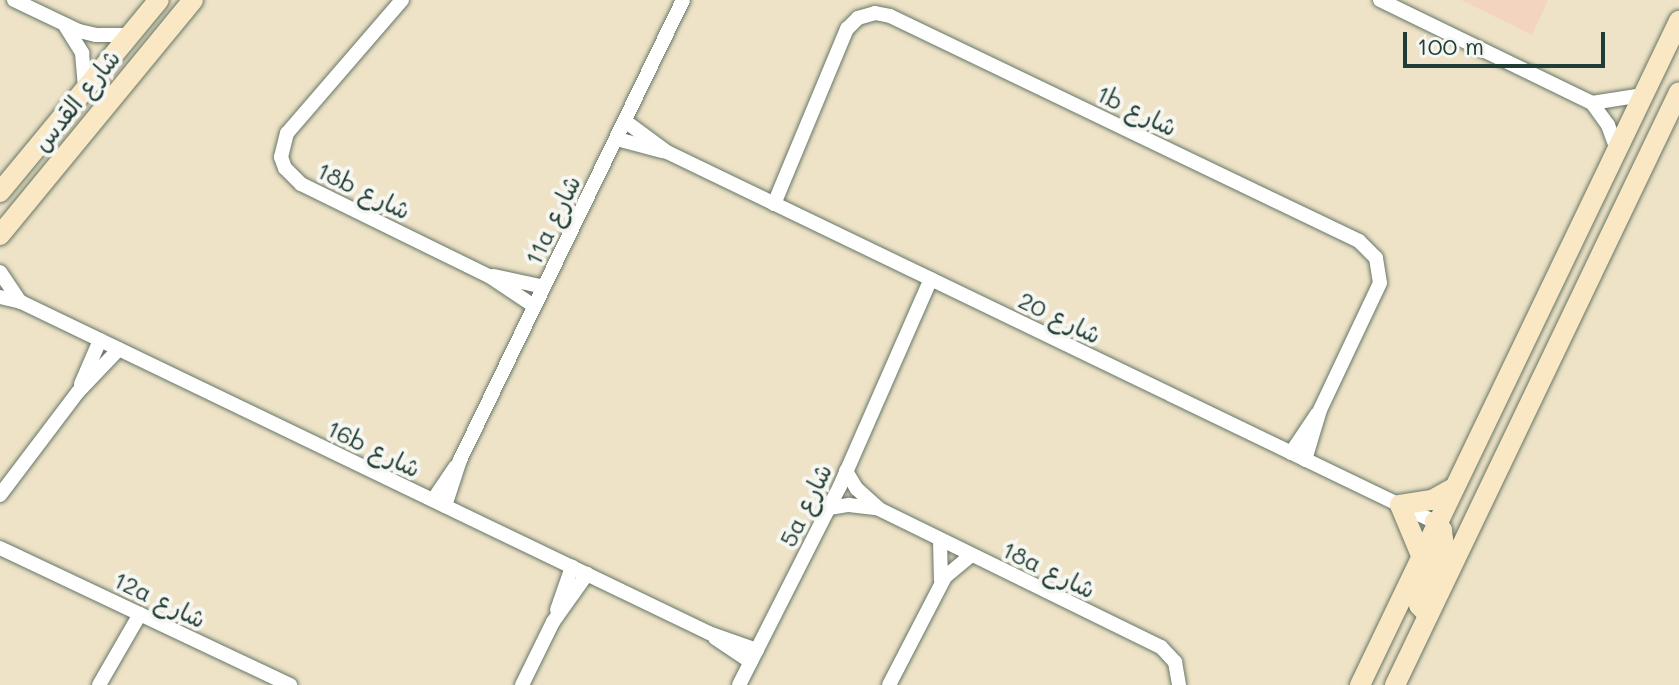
<!DOCTYPE html>
<meta charset="utf-8">
<style>
body{margin:0}
#map{position:relative;width:1679px;height:685px;overflow:hidden;background:#eee3c7;font-family:Mali,"Playpen Sans Arabic",sans-serif}
div>[style]{position:absolute}
[style*='--x']{left:calc(var(--x)*1px);top:calc(var(--y)*1px);width:calc(var(--w)*1px);rotate:calc(var(--a)*1deg)}
.built>*{inset:0;background:#f3d4bf}
.roads{filter:drop-shadow(0 0 2px #677767) drop-shadow(0 0 2px #677767)}
.street>*{height:14px;margin:-7px;padding:0 7px;transform-origin:7px;border-radius:7px;background:#fff}
.secondary>*{height:20px;margin:-10px;padding:0 10px;transform-origin:10px;border-radius:10px;background:#fae7c3}
span{translate:-50% -50%;white-space:nowrap;text-align:center;line-height:1.15;-webkit-text-stroke:8px #f6f6f2;paint-order:stroke}
.street-label{font-size:24px;color:#1f3d34}
.scale{position:absolute;left:1403px;top:32px;width:202px;height:36px;box-sizing:border-box;border:4px solid #1f3d34;border-top:0;padding-left:10px;font-size:24px;line-height:28px;white-space:nowrap;color:#1f3d34;-webkit-text-stroke:6px #f6f6f2;paint-order:stroke}
</style>
<div id="map">
<div class="built">
<i style="clip-path:polygon(1461px 0,1548px 0,1532px 35px)"></i>
</div>
<div class="roads">
<div class="street">
<i style="--x:14;--y:0;--w:72;--a:25.5"></i>
<i style="--x:79;--y:31;--w:17;--a:13"></i>
<i style="--x:96;--y:35;--w:33;--a:0"></i>
<i style="--x:402;--y:0;--w:176;--a:130.8"></i>
<i style="--x:287;--y:133;--w:25;--a:104"></i>
<i style="--x:281;--y:157;--w:12;--a:70"></i>
<i style="--x:285;--y:168;--w:23;--a:45"></i>
<i style="--x:301;--y:184;--w:209;--a:26.1"></i>
<i style="--x:489;--y:276;--w:54;--a:33.7"></i>
<i style="--x:1380;--y:0;--w:236;--a:25.9"></i>
<i style="--x:1592;--y:103;--w:27;--a:54"></i>
<i style="--x:1608;--y:125;--w:27;--a:70"></i>
<i style="--x:66;--y:27;--w:31;--a:58"></i>
<i style="--x:82;--y:53;--w:34;--a:85"></i>
<i style="--x:1592;--y:103;--w:52;--a:-8.9"></i>
<i style="--x:625;--y:121;--w:52;--a:36.4"></i>
<i style="--x:667;--y:152;--w:852;--a:25.72"></i>
<i style="--x:617;--y:139;--w:47;--a:14.9"></i>
<i style="--x:774;--y:204;--w:190;--a:-67.4"></i>
<i style="--x:847;--y:29;--w:16;--a:-45"></i>
<i style="--x:858;--y:18;--w:18;--a:-16"></i>
<i style="--x:875;--y:13;--w:15;--a:11"></i>
<i style="--x:890;--y:16;--w:520;--a:25.63"></i>
<i style="--x:1359;--y:241;--w:24;--a:45"></i>
<i style="--x:1376;--y:258;--w:25;--a:81"></i>
<i style="--x:1380;--y:283;--w:140;--a:115.3"></i>
<i style="--x:1320;--y:410;--w:52;--a:106.7"></i>
<i style="--x:0;--y:272;--w:36;--a:56"></i>
<i style="--x:494;--y:276;--w:51;--a:12.4"></i>
<i style="--x:0;--y:297;--w:22;--a:13"></i>
<i style="--x:21;--y:302;--w:763;--a:25.69"></i>
<i style="--x:709;--y:633;--w:51;--a:19.5"></i>
<i style="--x:81;--y:384;--w:48;--a:-66.6"></i>
<i style="--x:1291;--y:453;--w:47;--a:-56.3"></i>
<i style="--x:846;--y:471;--w:21;--a:59"></i>
<i style="--x:857;--y:489;--w:30;--a:42"></i>
<i style="--x:879;--y:509;--w:314;--a:26.1"></i>
<i style="--x:1161;--y:647;--w:21;--a:47"></i>
<i style="--x:1175;--y:662;--w:23;--a:80"></i>
<i style="--x:0;--y:495;--w:129;--a:-52.9"></i>
<i style="--x:78;--y:392;--w:59;--a:-46.4"></i>
<i style="--x:433;--y:500;--w:40;--a:-56"></i>
<i style="--x:445;--y:506;--w:48;--a:-71.9"></i>
<i style="--x:460;--y:460;--w:511;--a:-64.14"></i>
<i style="--x:829;--y:508;--w:20;--a:-9"></i>
<i style="--x:849;--y:505;--w:26;--a:7"></i>
<i style="--x:940;--y:540;--w:40;--a:88.6"></i>
<i style="--x:0;--y:548;--w:321;--a:25.3"></i>
<i style="--x:557;--y:610;--w:46;--a:-70.8"></i>
<i style="--x:715;--y:638;--w:43;--a:33.7"></i>
<i style="--x:99;--y:685;--w:82;--a:-60"></i>
<i style="--x:522;--y:685;--w:70;--a:-63.8"></i>
<i style="--x:553;--y:622;--w:59;--a:-54.7"></i>
<i style="--x:739;--y:685;--w:223;--a:-63.1"></i>
<i style="--x:840;--y:486;--w:226;--a:-66.3"></i>
<i style="--x:889;--y:685;--w:122;--a:-62.6"></i>
<i style="--x:945;--y:577;--w:33;--a:-40"></i>
</div>
<div class="secondary">
<i style="--x:0;--y:192;--w:249;--a:-50.4"></i>
<i style="--x:0;--y:235;--w:304;--a:-50.6"></i>
<i style="--x:1420;--y:553;--w:52;--a:-112.6"></i>
<i style="--x:1400;--y:505;--w:32;--a:-9"></i>
<i style="--x:1432;--y:500;--w:21;--a:-29"></i>
<i style="--x:1428;--y:615;--w:13;--a:-132"></i>
<i style="--x:1419;--y:605;--w:12;--a:-95"></i>
<i style="--x:1418;--y:593;--w:59;--a:-64.7"></i>
<i style="--x:1443;--y:540;--w:10;--a:-96"></i>
<i style="--x:1442;--y:530;--w:11;--a:-131"></i>
<i style="--x:1360;--y:685;--w:737;--a:-64.34"></i>
<i style="--x:1395;--y:685;--w:657;--a:-64.41"></i>
</div>
</div>
<div class="street-label">
<span style="left:76px;top:100px;rotate:-51deg">شارع القدس</span>
<span style="left:1137px;top:110px;rotate:26deg">1b شارع</span>
<span style="left:364px;top:190px;rotate:26deg">18b شارع</span>
<span style="left:552px;top:220px;rotate:-64deg">11a شارع</span>
<span style="left:1060px;top:317px;rotate:26deg">شارع 20</span>
<span style="left:374px;top:448px;rotate:26deg">16b شارع</span>
<span style="left:805px;top:505px;rotate:-64deg">5a شارع</span>
<span style="left:1049px;top:569px;rotate:26deg">18a شارع</span>
<span style="left:160px;top:599px;rotate:26deg">12a شارع</span>
</div>
<div class="scale">100 m</div>
</div>
